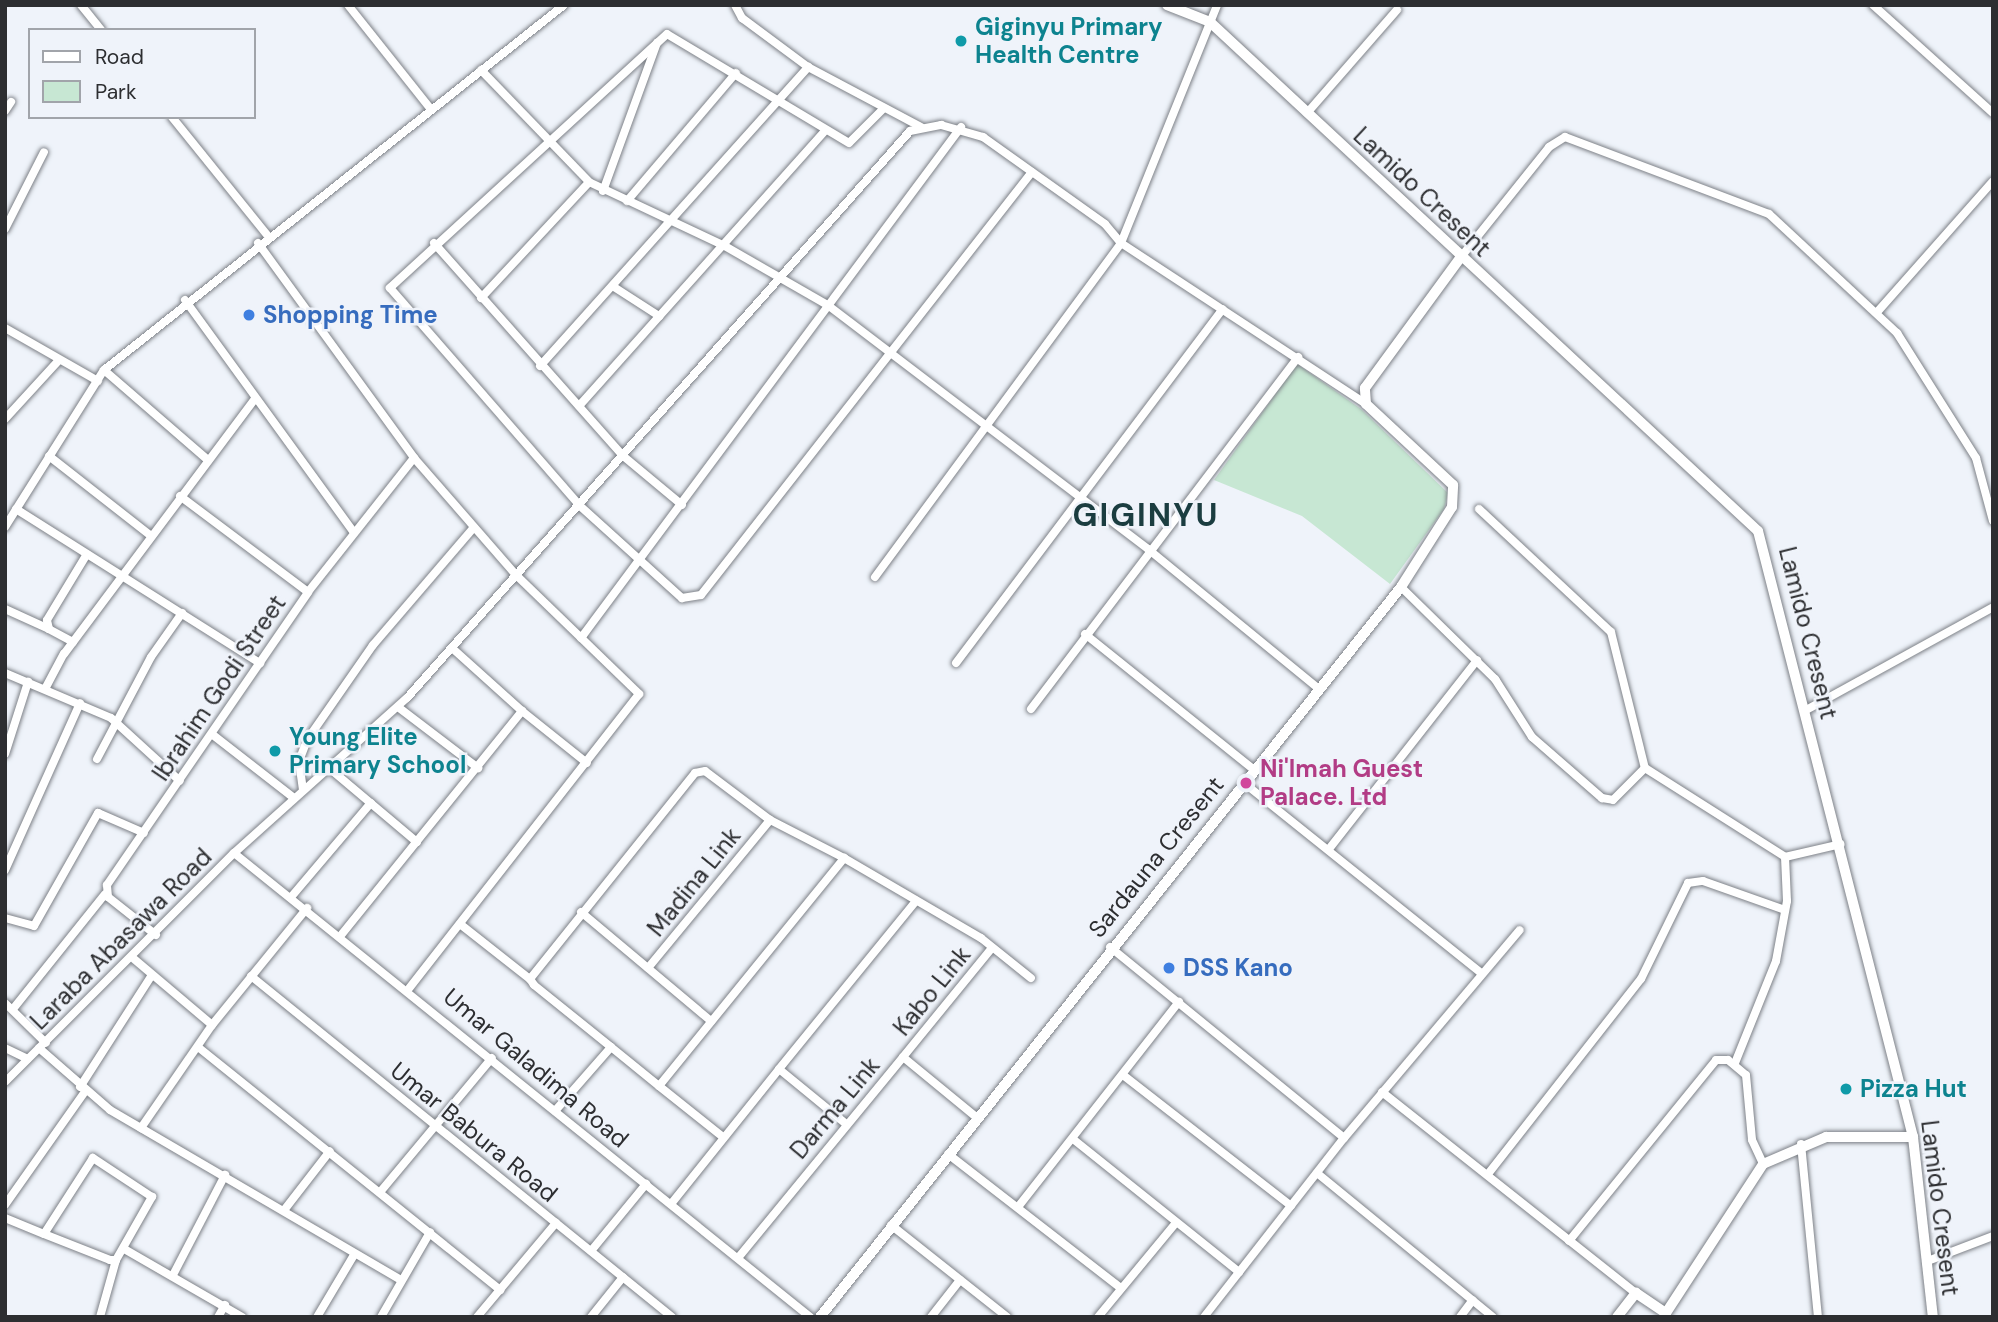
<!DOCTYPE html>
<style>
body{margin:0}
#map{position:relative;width:1998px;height:1322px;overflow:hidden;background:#eff3fa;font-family:"DM Sans",sans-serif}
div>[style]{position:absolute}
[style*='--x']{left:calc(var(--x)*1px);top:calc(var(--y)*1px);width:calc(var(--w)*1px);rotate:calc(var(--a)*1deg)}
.green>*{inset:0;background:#c7e7d3}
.roads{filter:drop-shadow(0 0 2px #7d8187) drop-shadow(0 0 2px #7d8187)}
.minor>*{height:8px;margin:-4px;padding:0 4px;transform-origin:4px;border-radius:4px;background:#fff}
.tertiary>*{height:10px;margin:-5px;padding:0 5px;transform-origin:5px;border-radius:5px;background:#fff}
.dots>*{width:19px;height:19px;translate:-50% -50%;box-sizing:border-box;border:4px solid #eff3fa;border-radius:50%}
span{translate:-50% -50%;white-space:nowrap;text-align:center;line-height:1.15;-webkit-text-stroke:5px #eff3fa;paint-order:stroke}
.culture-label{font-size:24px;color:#0d838f;font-weight:700}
.left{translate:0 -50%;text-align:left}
.street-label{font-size:24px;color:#2d2e31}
.shop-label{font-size:24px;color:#366cbe;font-weight:700}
.hotel-label{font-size:24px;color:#b23c85;font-weight:700}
.district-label{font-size:32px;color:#1b3d40;font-weight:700;letter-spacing:2px}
.frame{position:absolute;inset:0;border:7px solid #2d2e31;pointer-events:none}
.legend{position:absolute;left:28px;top:28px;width:228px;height:91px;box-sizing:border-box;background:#eff3fa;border:2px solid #a1a4aa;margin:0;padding:9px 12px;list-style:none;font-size:21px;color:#2d2e31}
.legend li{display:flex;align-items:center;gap:14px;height:35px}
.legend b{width:35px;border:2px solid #a1a4aa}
</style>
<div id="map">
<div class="green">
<i style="clip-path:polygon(1297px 364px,1361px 409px,1448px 493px,1444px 509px,1390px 584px,1302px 516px,1214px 480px)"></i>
</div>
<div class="roads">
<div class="minor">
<i style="--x:81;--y:5;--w:32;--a:51"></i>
<i style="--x:348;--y:5;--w:132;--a:51.5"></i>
<i style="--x:735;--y:5;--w:15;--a:62"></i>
<i style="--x:742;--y:18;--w:82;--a:36.6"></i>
<i style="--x:808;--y:67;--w:128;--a:28"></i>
<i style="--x:1873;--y:5;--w:161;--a:42"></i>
<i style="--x:481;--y:70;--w:156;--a:46"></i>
<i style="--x:589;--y:182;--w:148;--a:25.2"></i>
<i style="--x:723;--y:245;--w:122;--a:29.9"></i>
<i style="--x:829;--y:306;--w:401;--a:37.3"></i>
<i style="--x:1148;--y:549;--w:221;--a:39.3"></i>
<i style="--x:884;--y:108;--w:49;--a:135"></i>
<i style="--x:849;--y:143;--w:212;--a:-149.1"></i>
<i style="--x:667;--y:34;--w:376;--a:137.5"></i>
<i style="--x:390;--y:288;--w:288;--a:48.9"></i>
<i style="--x:579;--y:505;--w:139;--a:42.1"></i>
<i style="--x:682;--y:598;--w:19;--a:-9"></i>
<i style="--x:701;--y:595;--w:537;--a:-51.96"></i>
<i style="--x:5;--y:111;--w:11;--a:-56"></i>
<i style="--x:1307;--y:113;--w:137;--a:-48.9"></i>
<i style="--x:172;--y:117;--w:153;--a:51.1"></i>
<i style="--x:603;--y:191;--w:158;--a:-70"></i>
<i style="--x:627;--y:201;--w:168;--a:-49.6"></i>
<i style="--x:5;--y:229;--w:86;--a:-63.1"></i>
<i style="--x:258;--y:243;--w:266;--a:54"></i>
<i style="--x:414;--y:458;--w:157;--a:48.9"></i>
<i style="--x:517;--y:576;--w:170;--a:44"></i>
<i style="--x:639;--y:694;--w:373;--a:128"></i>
<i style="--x:434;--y:243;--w:283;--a:48.4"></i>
<i style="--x:622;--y:455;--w:78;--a:39.8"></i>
<i style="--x:1461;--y:257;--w:141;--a:-51.3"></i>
<i style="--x:1549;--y:147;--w:19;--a:-32"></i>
<i style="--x:1565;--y:137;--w:218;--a:20.7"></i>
<i style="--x:1769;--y:214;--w:175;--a:42.9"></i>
<i style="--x:1897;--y:333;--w:148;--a:57.7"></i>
<i style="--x:1976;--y:458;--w:65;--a:74.9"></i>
<i style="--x:614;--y:287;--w:54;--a:32.8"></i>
<i style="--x:481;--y:298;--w:158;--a:-47"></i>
<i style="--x:185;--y:300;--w:286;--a:54"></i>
<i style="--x:1879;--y:310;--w:172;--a:-48.5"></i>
<i style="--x:5;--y:328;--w:107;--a:29.7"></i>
<i style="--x:540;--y:366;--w:402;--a:-48.1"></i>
<i style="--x:104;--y:370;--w:138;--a:40.9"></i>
<i style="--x:579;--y:406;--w:370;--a:-48.2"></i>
<i style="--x:5;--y:419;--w:80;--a:-47.5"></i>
<i style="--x:49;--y:456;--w:130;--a:38.1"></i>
<i style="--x:180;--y:496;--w:160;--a:36.9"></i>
<i style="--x:16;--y:509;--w:289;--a:32.3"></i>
<i style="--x:1479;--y:509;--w:180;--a:43"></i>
<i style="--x:1611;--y:632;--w:140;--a:76"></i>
<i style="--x:1645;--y:768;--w:166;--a:32.4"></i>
<i style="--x:1785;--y:857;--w:57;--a:-13.1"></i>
<i style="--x:5;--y:527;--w:186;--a:-57.8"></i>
<i style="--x:104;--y:370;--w:587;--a:-38.43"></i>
<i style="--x:875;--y:577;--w:415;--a:-53.6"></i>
<i style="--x:1121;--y:243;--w:257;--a:-68"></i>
<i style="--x:1401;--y:587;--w:132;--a:44.4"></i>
<i style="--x:1495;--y:679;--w:69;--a:57.5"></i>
<i style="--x:1532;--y:737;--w:93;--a:41.1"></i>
<i style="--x:1602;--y:798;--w:11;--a:10"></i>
<i style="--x:1613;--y:800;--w:45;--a:-45"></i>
<i style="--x:5;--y:609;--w:48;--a:24.4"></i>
<i style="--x:1085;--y:634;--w:217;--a:38.8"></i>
<i style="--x:581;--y:638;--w:637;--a:-53.36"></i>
<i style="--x:73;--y:642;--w:27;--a:-152"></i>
<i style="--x:49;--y:629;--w:9;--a:-103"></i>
<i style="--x:47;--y:620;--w:77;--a:-58.8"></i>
<i style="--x:956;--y:663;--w:443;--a:-53"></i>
<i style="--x:5;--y:673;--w:115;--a:23"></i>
<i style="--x:111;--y:718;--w:93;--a:42.4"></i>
<i style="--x:45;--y:689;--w:40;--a:-62"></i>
<i style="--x:64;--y:654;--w:319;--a:-53.2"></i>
<i style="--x:398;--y:707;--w:101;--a:37.3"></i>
<i style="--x:1031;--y:709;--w:442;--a:-52.8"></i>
<i style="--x:1806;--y:710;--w:213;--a:-28.8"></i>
<i style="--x:522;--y:711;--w:83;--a:38.7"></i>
<i style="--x:213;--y:735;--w:103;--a:37.9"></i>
<i style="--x:5;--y:754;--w:76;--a:-72.3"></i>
<i style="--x:97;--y:759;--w:115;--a:-62.1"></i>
<i style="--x:151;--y:657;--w:54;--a:-54.8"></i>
<i style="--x:329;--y:768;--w:115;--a:40.1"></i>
<i style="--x:1244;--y:783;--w:304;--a:38.7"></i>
<i style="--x:303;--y:790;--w:29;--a:-98"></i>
<i style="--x:299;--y:761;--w:22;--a:-69"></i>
<i style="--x:307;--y:740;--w:116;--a:-55.2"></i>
<i style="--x:373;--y:645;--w:155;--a:-49.4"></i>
<i style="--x:1329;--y:849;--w:240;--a:-51.9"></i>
<i style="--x:234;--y:853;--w:740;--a:38.85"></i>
<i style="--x:844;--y:858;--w:159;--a:30.3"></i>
<i style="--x:981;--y:938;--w:64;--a:38.7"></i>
<i style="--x:5;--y:870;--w:183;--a:-65.8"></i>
<i style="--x:292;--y:896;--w:122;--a:-49.7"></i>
<i style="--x:581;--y:912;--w:170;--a:40"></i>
<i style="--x:5;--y:918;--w:30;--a:15"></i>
<i style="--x:34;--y:926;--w:130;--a:-60.5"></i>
<i style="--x:98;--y:813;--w:50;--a:23.5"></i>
<i style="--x:460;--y:924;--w:89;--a:38.2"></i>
<i style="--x:342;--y:934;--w:287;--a:-51.1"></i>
<i style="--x:522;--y:711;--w:94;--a:-138"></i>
<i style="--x:156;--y:935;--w:61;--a:-141.6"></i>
<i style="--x:108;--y:897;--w:12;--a:-95"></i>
<i style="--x:107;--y:885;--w:355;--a:-55.5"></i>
<i style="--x:308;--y:592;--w:171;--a:-51.7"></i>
<i style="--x:1110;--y:947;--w:302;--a:39.2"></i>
<i style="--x:134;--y:959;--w:102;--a:40.2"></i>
<i style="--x:648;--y:968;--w:192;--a:-50.5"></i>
<i style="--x:251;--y:976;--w:542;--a:39.01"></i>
<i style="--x:5;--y:1003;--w:57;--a:44.3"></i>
<i style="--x:13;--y:1009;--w:147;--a:-51.3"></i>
<i style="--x:198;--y:1047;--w:388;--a:38.8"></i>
<i style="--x:5;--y:1048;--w:25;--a:26"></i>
<i style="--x:39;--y:1048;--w:94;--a:41.1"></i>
<i style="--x:110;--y:1110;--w:337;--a:30.3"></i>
<i style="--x:903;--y:1057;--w:139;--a:-50.8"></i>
<i style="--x:1735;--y:1063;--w:110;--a:-68.1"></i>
<i style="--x:1776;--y:961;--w:61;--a:-79.6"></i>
<i style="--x:1787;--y:901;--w:44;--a:-92.6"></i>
<i style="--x:779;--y:1069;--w:217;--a:-50.8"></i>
<i style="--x:1123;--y:1075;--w:213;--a:37.9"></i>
<i style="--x:5;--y:1082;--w:324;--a:-45"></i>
<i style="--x:234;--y:853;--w:232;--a:-41.9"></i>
<i style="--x:407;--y:698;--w:758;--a:-48.42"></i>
<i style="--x:910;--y:131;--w:32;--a:-11"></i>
<i style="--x:941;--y:125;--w:44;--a:15.9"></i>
<i style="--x:983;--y:137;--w:150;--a:35.5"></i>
<i style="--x:1105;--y:224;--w:25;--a:50"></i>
<i style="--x:1121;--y:243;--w:293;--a:33.3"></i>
<i style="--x:659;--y:1086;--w:294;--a:-50.9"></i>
<i style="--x:844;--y:858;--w:83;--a:-152.8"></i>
<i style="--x:770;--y:820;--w:81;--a:-143"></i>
<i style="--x:705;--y:771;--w:10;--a:169"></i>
<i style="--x:695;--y:773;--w:264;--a:128.7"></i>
<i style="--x:530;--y:979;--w:7;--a:56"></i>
<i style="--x:534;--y:985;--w:99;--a:38.8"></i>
<i style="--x:611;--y:1047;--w:62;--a:39.1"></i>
<i style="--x:659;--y:1086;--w:82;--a:38.6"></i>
<i style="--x:80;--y:1087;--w:133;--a:-57.3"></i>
<i style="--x:1382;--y:1092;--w:324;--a:38.4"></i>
<i style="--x:555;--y:1111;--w:85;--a:-48.8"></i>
<i style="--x:141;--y:1128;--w:125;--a:-55.4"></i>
<i style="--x:212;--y:1025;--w:151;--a:-50.9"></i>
<i style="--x:1073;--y:1139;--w:213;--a:38.7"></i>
<i style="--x:1801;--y:1144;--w:174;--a:84.4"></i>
<i style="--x:948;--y:1154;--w:219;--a:37.8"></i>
<i style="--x:1317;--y:1173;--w:227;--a:39.3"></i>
<i style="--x:1488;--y:1174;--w:248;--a:-51.9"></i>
<i style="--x:1641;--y:979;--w:107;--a:-63.9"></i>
<i style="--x:1688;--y:883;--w:15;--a:-8"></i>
<i style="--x:1703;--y:881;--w:84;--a:19.5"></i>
<i style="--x:381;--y:1191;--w:173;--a:-50.2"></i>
<i style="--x:671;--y:1204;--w:173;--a:-51.3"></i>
<i style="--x:779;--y:1069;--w:85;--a:39.3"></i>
<i style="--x:5;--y:1205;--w:137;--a:-54.8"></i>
<i style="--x:1018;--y:1207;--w:261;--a:-51.9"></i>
<i style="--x:285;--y:1209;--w:73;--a:-52.2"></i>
<i style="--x:5;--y:1218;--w:42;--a:22.3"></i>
<i style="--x:44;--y:1234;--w:71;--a:21.5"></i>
<i style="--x:110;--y:1260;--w:6;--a:0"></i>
<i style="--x:116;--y:1260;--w:73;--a:-60.3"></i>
<i style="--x:152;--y:1197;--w:71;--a:-146.5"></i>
<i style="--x:93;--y:1158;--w:90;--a:122.8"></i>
<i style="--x:891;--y:1225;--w:148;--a:38.4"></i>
<i style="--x:1569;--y:1241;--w:233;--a:-50.9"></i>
<i style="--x:1716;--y:1060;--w:12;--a:0"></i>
<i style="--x:1728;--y:1060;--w:23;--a:40"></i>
<i style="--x:1746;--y:1075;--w:65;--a:84.7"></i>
<i style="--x:1752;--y:1140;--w:26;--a:65"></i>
<i style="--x:126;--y:1250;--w:134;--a:30"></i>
<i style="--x:591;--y:1251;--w:87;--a:-50.6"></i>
<i style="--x:738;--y:1258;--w:260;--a:-50.6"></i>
<i style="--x:903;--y:1057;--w:94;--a:39.4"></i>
<i style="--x:1930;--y:1260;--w:67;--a:-20.9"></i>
<i style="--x:173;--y:1275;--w:113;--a:-62.5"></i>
<i style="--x:100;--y:1317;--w:59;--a:-74.3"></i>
<i style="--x:218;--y:1317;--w:14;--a:-60"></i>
<i style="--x:317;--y:1317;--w:72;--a:-59.2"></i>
<i style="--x:381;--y:1317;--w:98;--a:-60"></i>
<i style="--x:477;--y:1317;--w:123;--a:-50"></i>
<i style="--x:591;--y:1317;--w:51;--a:-51.3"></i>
<i style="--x:931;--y:1317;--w:47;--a:-51.9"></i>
<i style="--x:1098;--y:1317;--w:121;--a:-50.4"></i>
<i style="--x:1204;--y:1317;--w:227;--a:-52"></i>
<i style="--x:1344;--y:1138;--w:272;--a:-49.8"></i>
<i style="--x:1460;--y:1317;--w:21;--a:-53"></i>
</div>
<div class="tertiary">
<i style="--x:1167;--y:5;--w:46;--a:21.6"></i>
<i style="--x:1210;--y:22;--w:748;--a:42.89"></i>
<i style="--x:1758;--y:531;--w:626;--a:75.65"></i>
<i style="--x:1913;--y:1137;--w:181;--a:83.7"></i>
<i style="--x:820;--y:1317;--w:933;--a:-51.48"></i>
<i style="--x:1401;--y:587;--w:95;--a:-57.5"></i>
<i style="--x:1452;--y:507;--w:22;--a:-87"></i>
<i style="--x:1453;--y:485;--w:119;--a:-137"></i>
<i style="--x:1366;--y:404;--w:16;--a:-94"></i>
<i style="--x:1365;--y:388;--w:162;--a:-53.8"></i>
<i style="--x:1617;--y:1317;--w:31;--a:-52"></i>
<i style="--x:1636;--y:1293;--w:36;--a:34"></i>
<i style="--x:1666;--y:1313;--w:178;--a:-56.9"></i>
<i style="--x:1763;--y:1164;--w:69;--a:-23.2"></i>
<i style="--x:1826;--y:1137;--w:87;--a:0"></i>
</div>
</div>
<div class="dots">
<i style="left:961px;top:41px;background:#0f9aa8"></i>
<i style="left:249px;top:315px;background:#3f7fe0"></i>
<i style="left:275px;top:751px;background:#0f9aa8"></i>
<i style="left:1246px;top:783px;background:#d1479c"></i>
<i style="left:1169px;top:968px;background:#3f7fe0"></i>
<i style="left:1846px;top:1089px;background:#0f9aa8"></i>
</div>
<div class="culture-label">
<span class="left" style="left:975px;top:41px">Giginyu Primary<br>Health Centre</span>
<span class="left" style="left:289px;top:751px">Young Elite<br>Primary School</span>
<span class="left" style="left:1860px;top:1089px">Pizza Hut</span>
</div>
<div class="street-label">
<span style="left:1422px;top:192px;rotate:43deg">Lamido Cresent</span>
<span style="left:1808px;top:633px;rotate:76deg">Lamido Cresent</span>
<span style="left:219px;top:688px;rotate:-56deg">Ibrahim Godi Street</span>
<span style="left:1156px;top:857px;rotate:-51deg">Sardauna Cresent</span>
<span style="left:694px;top:882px;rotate:-51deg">Madina Link</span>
<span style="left:121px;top:939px;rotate:-45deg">Laraba Abasawa Road</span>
<span style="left:932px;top:991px;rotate:-51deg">Kabo Link</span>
<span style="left:536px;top:1068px;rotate:40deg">Umar Galadima Road</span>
<span style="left:835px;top:1108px;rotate:-50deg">Darma Link</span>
<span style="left:474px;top:1132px;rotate:39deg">Umar Babura Road</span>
<span style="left:1940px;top:1208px;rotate:83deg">Lamido Cresent</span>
</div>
<div class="shop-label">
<span class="left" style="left:263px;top:315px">Shopping Time</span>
<span class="left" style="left:1183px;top:968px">DSS Kano</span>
</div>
<div class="hotel-label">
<span class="left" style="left:1260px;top:783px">Ni'Imah Guest<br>Palace. Ltd</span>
</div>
<div class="district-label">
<span style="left:1146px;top:515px">GIGINYU</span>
</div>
<div class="frame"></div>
<ul class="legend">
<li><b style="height:9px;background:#fff"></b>Road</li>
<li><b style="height:19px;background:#c7e7d3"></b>Park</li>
</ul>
</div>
